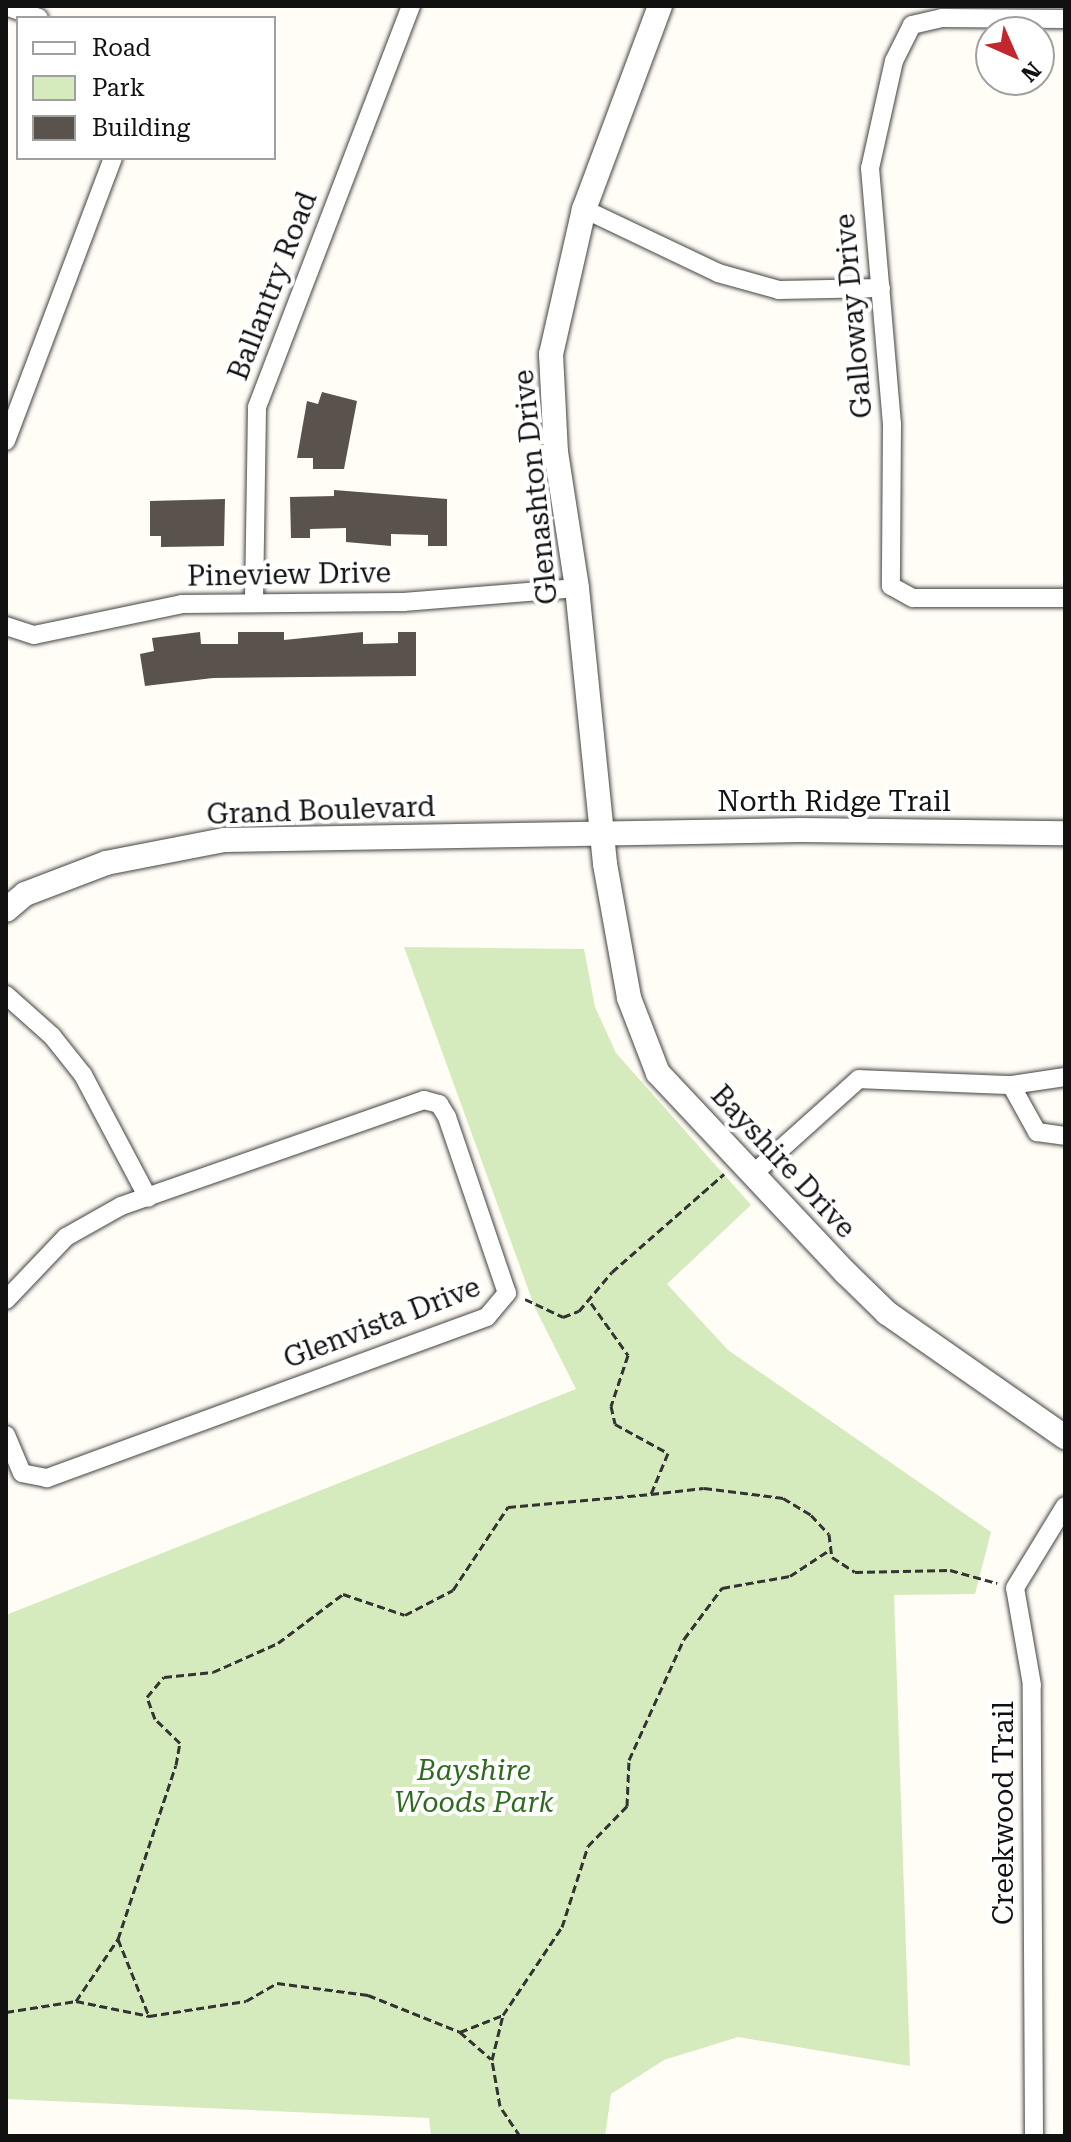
<!DOCTYPE html>
<style>
body{margin:0}
#map{position:relative;width:1071px;height:2142px;overflow:hidden;background:#fffdf5;font-family:"Roboto Serif",serif}
div>[style]{position:absolute}
[style*='--x']{left:calc(var(--x)*1px);top:calc(var(--y)*1px);width:calc(var(--w)*1px);rotate:calc(var(--a)*1deg)}
.green>*{inset:0;background:#d5ebbd}
.building>*{inset:0;background:#5a524d}
.path>*{height:3px;margin-top:-1.5px;transform-origin:0;background:repeating-linear-gradient(90deg,#333 0 8px,transparent 0 12px)}
.roads{filter:drop-shadow(0 0 2px #444) drop-shadow(0 0 2px #444)}
.minor>*{height:18px;margin:-9px;padding:0 9px;transform-origin:9px;border-radius:9px;background:#fff}
.tertiary>*{height:24px;margin:-12px;padding:0 12px;transform-origin:12px;border-radius:12px;background:#fff}
span{translate:-50% -50%;white-space:nowrap;text-align:center;line-height:1.15;-webkit-text-stroke:8px #fff;paint-order:stroke}
.street-label{font-size:28px;color:#111}
.park-label{font-size:28px;color:#2f6b1f;font-style:italic}
.frame{position:absolute;inset:0;border:8px solid #111;pointer-events:none}
.legend{position:absolute;left:16px;top:16px;width:260px;height:144px;box-sizing:border-box;background:#fff;border:2px solid #a0a0a0;margin:0;padding:10px 14px;list-style:none;font-size:24px;color:#111}
.legend li{display:flex;align-items:center;gap:16px;height:40px}
.legend b{width:40px;border:2px solid #a0a0a0}
.north{position:absolute;left:975px;top:16px;width:80px;height:80px;box-sizing:border-box;background:#fff;border:2px solid #a0a0a0;border-radius:50%;rotate:135deg;font-size:22px;font-weight:700;line-height:32px;text-align:center;color:#111}
.north::after{content:'';display:block;margin:auto;width:28px;height:36px;background:#c4262e;clip-path:polygon(50% 0,100% 100%,50% 72%,0 100%)}
</style>
<div id="map">
<div class="green">
<i style="clip-path:polygon(404px 947px,584px 949px,595px 1007px,616px 1053px,751px 1205px,667px 1284px,728px 1350px,991px 1532px,975px 1594px,894px 1595px,910px 2066px,738px 2037px,664px 2060px,611px 2094px,605px 2136px,431px 2136px,429px 2118px,6px 2099px,6px 1615px,576px 1389px,535px 1308px)"></i>
</div>
<div class="building">
<i style="clip-path:polygon(322px 392px,357px 401px,344px 469px,313px 469px,313px 458px,297px 458px,307px 401px,318px 404px)"></i>
<i style="clip-path:polygon(334px 490px,447px 499px,447px 546px,428px 546px,428px 535px,391px 534px,391px 546px,346px 542px,346px 528px,310px 529px,310px 538px,291px 538px,290px 497px,334px 496px)"></i>
<i style="clip-path:polygon(225px 499px,224px 546px,161px 547px,161px 536px,150px 536px,150px 501px)"></i>
<i style="clip-path:polygon(200px 632px,201px 644px,238px 644px,238px 632px,284px 632px,284px 640px,363px 632px,363px 644px,398px 643px,398px 632px,416px 632px,416px 676px,213px 678px,145px 686px,140px 654px,154px 651px,152px 638px)"></i>
</div>
<div class="path">
<i style="--x:525;--y:1299;--w:42;--a:25.3"></i>
<i style="--x:563;--y:1317;--w:17;--a:-21"></i>
<i style="--x:579;--y:1311;--w:51;--a:-49.8"></i>
<i style="--x:612;--y:1272;--w:149;--a:-41.2"></i>
<i style="--x:591;--y:1303;--w:64;--a:54.6"></i>
<i style="--x:628;--y:1355;--w:54;--a:108.4"></i>
<i style="--x:611;--y:1406;--w:18;--a:77"></i>
<i style="--x:615;--y:1424;--w:60;--a:28.7"></i>
<i style="--x:668;--y:1453;--w:44;--a:112.5"></i>
<i style="--x:651;--y:1494;--w:53;--a:-6.5"></i>
<i style="--x:704;--y:1488;--w:80;--a:7.2"></i>
<i style="--x:783;--y:1498;--w:33;--a:31"></i>
<i style="--x:811;--y:1515;--w:26;--a:47"></i>
<i style="--x:829;--y:1534;--w:23;--a:83"></i>
<i style="--x:832;--y:1557;--w:27;--a:33"></i>
<i style="--x:855;--y:1572;--w:95;--a:-1.2"></i>
<i style="--x:950;--y:1570;--w:49;--a:15.5"></i>
<i style="--x:118;--y:1939;--w:83;--a:68.1"></i>
<i style="--x:76;--y:2001;--w:75;--a:11.6"></i>
<i style="--x:149;--y:2016;--w:98;--a:-8.8"></i>
<i style="--x:246;--y:2001;--w:36;--a:-30"></i>
<i style="--x:277;--y:1983;--w:92;--a:7.5"></i>
<i style="--x:368;--y:1995;--w:99;--a:21.9"></i>
<i style="--x:460;--y:2032;--w:41;--a:41.1"></i>
<i style="--x:6;--y:2012;--w:71;--a:-8.9"></i>
<i style="--x:76;--y:2001;--w:75;--a:-55.9"></i>
<i style="--x:118;--y:1939;--w:183;--a:-71.6"></i>
<i style="--x:176;--y:1765;--w:22;--a:-80"></i>
<i style="--x:180;--y:1743;--w:35;--a:-136"></i>
<i style="--x:155;--y:1719;--w:23;--a:-110"></i>
<i style="--x:147;--y:1697;--w:26;--a:-50"></i>
<i style="--x:164;--y:1677;--w:49;--a:-5.8"></i>
<i style="--x:213;--y:1672;--w:71;--a:-24"></i>
<i style="--x:278;--y:1643;--w:81;--a:-37"></i>
<i style="--x:343;--y:1594;--w:65;--a:18.7"></i>
<i style="--x:405;--y:1615;--w:54;--a:-27.5"></i>
<i style="--x:453;--y:1590;--w:100;--a:-56.5"></i>
<i style="--x:508;--y:1507;--w:144;--a:-5.2"></i>
<i style="--x:460;--y:2032;--w:46;--a:-21.6"></i>
<i style="--x:520;--y:2136;--w:36;--a:-124"></i>
<i style="--x:500;--y:2106;--w:47;--a:-99.9"></i>
<i style="--x:492;--y:2060;--w:46;--a:-76.3"></i>
<i style="--x:503;--y:2015;--w:106;--a:-56.2"></i>
<i style="--x:562;--y:1927;--w:85;--a:-72.2"></i>
<i style="--x:588;--y:1846;--w:56;--a:-45.7"></i>
<i style="--x:627;--y:1806;--w:46;--a:-87.5"></i>
<i style="--x:629;--y:1760;--w:133;--a:-65.6"></i>
<i style="--x:684;--y:1639;--w:64;--a:-53.3"></i>
<i style="--x:722;--y:1588;--w:69;--a:-10"></i>
<i style="--x:790;--y:1576;--w:49;--a:-33.4"></i>
</div>
<div class="roads">
<div class="minor">
<i style="--x:6;--y:6;--w:35;--a:20"></i>
<i style="--x:1065;--y:19;--w:123;--a:-179.5"></i>
<i style="--x:942;--y:18;--w:31;--a:167"></i>
<i style="--x:912;--y:25;--w:40;--a:116.6"></i>
<i style="--x:894;--y:61;--w:110;--a:102.6"></i>
<i style="--x:870;--y:168;--w:257;--a:85.1"></i>
<i style="--x:892;--y:424;--w:162;--a:90.4"></i>
<i style="--x:891;--y:586;--w:25;--a:29"></i>
<i style="--x:913;--y:598;--w:152;--a:0"></i>
<i style="--x:584;--y:209;--w:148;--a:25.5"></i>
<i style="--x:718;--y:273;--w:63;--a:15.6"></i>
<i style="--x:779;--y:290;--w:102;--a:-1.1"></i>
<i style="--x:6;--y:441;--w:303;--a:-69.3"></i>
<i style="--x:254;--y:600;--w:193;--a:-89.1"></i>
<i style="--x:257;--y:407;--w:430;--a:-69"></i>
<i style="--x:6;--y:626;--w:29;--a:18"></i>
<i style="--x:34;--y:635;--w:151;--a:-11.8"></i>
<i style="--x:182;--y:604;--w:221;--a:-0.5"></i>
<i style="--x:403;--y:602;--w:175;--a:-4.6"></i>
<i style="--x:6;--y:995;--w:62;--a:41.7"></i>
<i style="--x:52;--y:1036;--w:50;--a:51.5"></i>
<i style="--x:83;--y:1075;--w:139;--a:62.1"></i>
<i style="--x:1065;--y:1077;--w:55;--a:171.6"></i>
<i style="--x:1011;--y:1085;--w:54;--a:61"></i>
<i style="--x:1037;--y:1132;--w:28;--a:8"></i>
<i style="--x:753;--y:1174;--w:142;--a:-41.9"></i>
<i style="--x:859;--y:1079;--w:152;--a:2.3"></i>
<i style="--x:6;--y:1300;--w:87;--a:-46.4"></i>
<i style="--x:66;--y:1237;--w:63;--a:-29.4"></i>
<i style="--x:121;--y:1206;--w:321;--a:-19.3"></i>
<i style="--x:424;--y:1100;--w:16;--a:15"></i>
<i style="--x:439;--y:1104;--w:15;--a:58"></i>
<i style="--x:447;--y:1117;--w:186;--a:71.2"></i>
<i style="--x:507;--y:1293;--w:31;--a:130"></i>
<i style="--x:487;--y:1317;--w:469;--a:159.9"></i>
<i style="--x:47;--y:1478;--w:25;--a:-169"></i>
<i style="--x:22;--y:1473;--w:41;--a:-112.8"></i>
<i style="--x:1034;--y:2136;--w:451;--a:-90.3"></i>
<i style="--x:1032;--y:1685;--w:98;--a:-99.9"></i>
<i style="--x:1015;--y:1588;--w:96;--a:-58.6"></i>
</div>
<div class="tertiary">
<i style="--x:660;--y:6;--w:217;--a:110.5"></i>
<i style="--x:584;--y:209;--w:149;--a:102.8"></i>
<i style="--x:551;--y:354;--w:98;--a:87.1"></i>
<i style="--x:556;--y:452;--w:138;--a:81.2"></i>
<i style="--x:577;--y:588;--w:277;--a:84.2"></i>
<i style="--x:605;--y:864;--w:136;--a:79.8"></i>
<i style="--x:629;--y:998;--w:80;--a:68.9"></i>
<i style="--x:658;--y:1073;--w:274;--a:46.8"></i>
<i style="--x:846;--y:1273;--w:57;--a:44.3"></i>
<i style="--x:887;--y:1313;--w:217;--a:34.9"></i>
<i style="--x:6;--y:910;--w:25;--a:-40"></i>
<i style="--x:25;--y:894;--w:87;--a:-20.9"></i>
<i style="--x:106;--y:863;--w:120;--a:-11"></i>
<i style="--x:224;--y:840;--w:577;--a:-0.99"></i>
<i style="--x:801;--y:830;--w:264;--a:0.7"></i>
</div>
</div>
<div class="street-label">
<span style="left:273px;top:286px;rotate:-69deg">Ballantry Road</span>
<span style="left:854px;top:316px;rotate:-95deg">Galloway Drive</span>
<span style="left:536px;top:487px;rotate:-96deg">Glenashton Drive</span>
<span style="left:289px;top:575px;rotate:-1deg">Pineview Drive</span>
<span style="left:834px;top:802px">North Ridge Trail</span>
<span style="left:321px;top:811px;rotate:-2deg">Grand Boulevard</span>
<span style="left:783px;top:1162px;rotate:47deg">Bayshire Drive</span>
<span style="left:382px;top:1323px;rotate:-21deg">Glenvista Drive</span>
<span style="left:1004px;top:1813px;rotate:-90deg">Creekwood Trail</span>
</div>
<div class="park-label">
<span style="left:474px;top:1787px">Bayshire<br>Woods Park</span>
</div>
<div class="frame"></div>
<ul class="legend">
<li><b style="height:10px;background:#fff"></b>Road</li>
<li><b style="height:22px;background:#d5ebbd"></b>Park</li>
<li><b style="height:22px;background:#5a524d"></b>Building</li>
</ul>
<div class="north">N</div>
</div>
